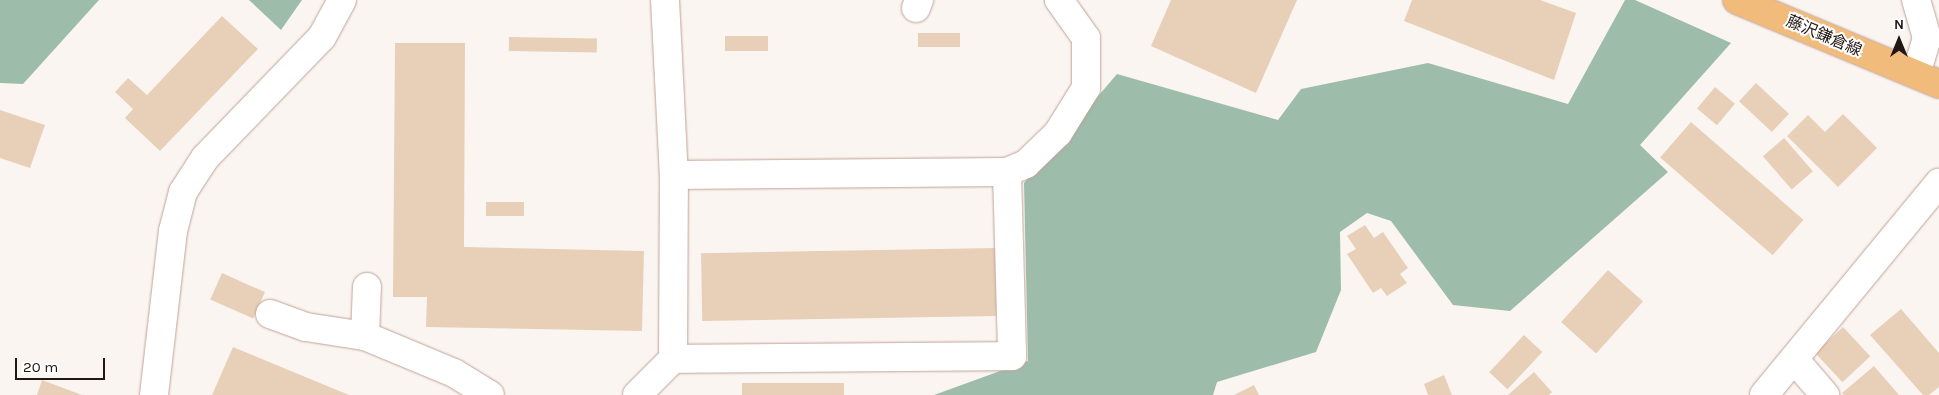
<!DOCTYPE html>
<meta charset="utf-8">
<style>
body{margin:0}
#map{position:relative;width:1939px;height:395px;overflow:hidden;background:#fbf5f2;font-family:Karla,"Noto Sans JP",sans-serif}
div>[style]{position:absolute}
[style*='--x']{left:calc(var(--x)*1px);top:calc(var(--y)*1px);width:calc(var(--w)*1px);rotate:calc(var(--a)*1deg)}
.forest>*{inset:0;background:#9ebcaa}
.building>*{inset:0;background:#e7d0b7;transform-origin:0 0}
.roads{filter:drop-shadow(0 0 1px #bfa396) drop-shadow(0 0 1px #bfa396)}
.minor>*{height:28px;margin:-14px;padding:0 14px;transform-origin:14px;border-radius:14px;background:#fff}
.major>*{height:28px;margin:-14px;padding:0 14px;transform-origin:14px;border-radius:14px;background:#f1bb7c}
span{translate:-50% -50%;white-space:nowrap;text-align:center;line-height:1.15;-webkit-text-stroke:4px #fff;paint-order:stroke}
.street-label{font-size:16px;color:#221712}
.north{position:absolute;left:1874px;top:15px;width:50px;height:50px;-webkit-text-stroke:4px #fff;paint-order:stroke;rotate:0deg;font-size:14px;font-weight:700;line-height:20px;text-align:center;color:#221712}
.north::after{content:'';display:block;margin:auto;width:18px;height:22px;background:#221712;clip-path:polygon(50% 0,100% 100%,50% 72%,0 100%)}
.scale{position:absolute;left:15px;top:358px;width:90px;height:22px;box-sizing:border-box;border:2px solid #221712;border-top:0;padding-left:6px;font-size:15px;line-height:18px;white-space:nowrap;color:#221712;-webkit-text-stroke:4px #fff;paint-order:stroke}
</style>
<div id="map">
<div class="forest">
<i style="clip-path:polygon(0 0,99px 0,23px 84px,0 83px)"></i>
<i style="clip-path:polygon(249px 0,302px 0,281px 30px)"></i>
<i style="clip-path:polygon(1625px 0,1635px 0,1731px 43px,1640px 145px,1668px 172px,1510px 311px,1453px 305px,1391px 221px,1367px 213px,1340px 232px,1341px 290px,1316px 352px,1217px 382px,1213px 395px,934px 395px,1028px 361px,1024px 183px,1117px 74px,1278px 120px,1301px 89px,1428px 63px,1568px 104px)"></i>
</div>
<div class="building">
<i style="clip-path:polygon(1171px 0,1297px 0,1256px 93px,1151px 46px)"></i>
<i style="clip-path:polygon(1412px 0,1540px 0,1576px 13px,1554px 80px,1404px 21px)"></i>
<i style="clip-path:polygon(222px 16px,258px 49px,160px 151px,125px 118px,133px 109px,115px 92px,128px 78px,147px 95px)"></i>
<i style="left:960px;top:33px;width:14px;height:42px;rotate:90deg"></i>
<i style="left:768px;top:36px;width:15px;height:43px;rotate:90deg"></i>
<i style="left:509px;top:37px;width:88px;height:14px;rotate:1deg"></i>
<i style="clip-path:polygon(395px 43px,465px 43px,464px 247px,644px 251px,642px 331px,426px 327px,427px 297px,393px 297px)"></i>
<i style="left:1756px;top:83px;width:45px;height:25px;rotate:43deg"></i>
<i style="left:1715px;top:87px;width:26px;height:28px;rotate:40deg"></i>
<i style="clip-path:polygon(0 110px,45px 125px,30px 168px,0 158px)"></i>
<i style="clip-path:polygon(1843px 114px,1877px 148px,1838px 187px,1787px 136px,1808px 115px,1825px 132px)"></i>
<i style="left:1691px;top:122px;width:149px;height:47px;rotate:41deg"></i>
<i style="left:1784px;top:138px;width:44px;height:28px;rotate:49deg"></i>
<i style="left:524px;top:202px;width:14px;height:38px;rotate:90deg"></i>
<i style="clip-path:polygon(1365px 225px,1374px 238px,1383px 232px,1408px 268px,1400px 274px,1407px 283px,1387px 296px,1381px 288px,1373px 293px,1347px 254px,1356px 249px,1347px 236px)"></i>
<i style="left:995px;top:248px;width:68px;height:294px;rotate:89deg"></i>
<i style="left:1608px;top:270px;width:47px;height:70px;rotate:42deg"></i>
<i style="left:222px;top:273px;width:47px;height:29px;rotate:24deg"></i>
<i style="clip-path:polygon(1901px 309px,1939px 353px,1939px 387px,1929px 395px,1923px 395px,1870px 335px)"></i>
<i style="left:1843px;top:327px;width:40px;height:38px;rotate:47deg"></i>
<i style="left:1524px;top:335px;width:25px;height:51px;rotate:43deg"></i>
<i style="clip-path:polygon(233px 347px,349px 395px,212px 395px)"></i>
<i style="clip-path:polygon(1874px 366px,1899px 395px,1844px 395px,1842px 393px)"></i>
<i style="clip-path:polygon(1534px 372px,1552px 392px,1549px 395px,1508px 395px)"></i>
<i style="clip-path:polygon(1444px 375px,1452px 395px,1428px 395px,1424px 384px)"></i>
<i style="clip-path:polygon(42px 380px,82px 395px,37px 395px)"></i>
<i style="left:742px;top:383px;width:102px;height:12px"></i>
<i style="clip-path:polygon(1254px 385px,1259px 395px,1234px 395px)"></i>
</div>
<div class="roads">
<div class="minor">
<i style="--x:665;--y:0;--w:175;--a:87.1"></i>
<i style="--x:916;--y:8;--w:9;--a:-69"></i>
<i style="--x:1916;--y:74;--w:38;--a:-73"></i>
<i style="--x:1927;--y:38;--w:40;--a:-106"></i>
<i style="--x:1007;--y:172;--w:184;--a:88.4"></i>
<i style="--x:1012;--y:356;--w:339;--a:179.5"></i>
<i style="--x:673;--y:359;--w:184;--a:-89.7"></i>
<i style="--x:674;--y:175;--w:333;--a:-0.5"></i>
<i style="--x:1007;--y:172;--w:21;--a:-23"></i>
<i style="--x:1026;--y:164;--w:45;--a:-44.1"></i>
<i style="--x:1058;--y:133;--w:53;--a:-58.1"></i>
<i style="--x:1086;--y:88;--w:50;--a:-90"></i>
<i style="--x:1086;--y:38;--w:47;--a:-125.4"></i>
<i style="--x:270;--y:314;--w:38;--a:20"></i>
<i style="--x:306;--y:327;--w:60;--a:8.7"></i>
<i style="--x:365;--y:336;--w:96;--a:22.6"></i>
<i style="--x:454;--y:373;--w:42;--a:31.4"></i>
<i style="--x:365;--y:336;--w:49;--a:-87.7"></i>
<i style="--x:1794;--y:359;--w:48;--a:49.3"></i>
<i style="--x:154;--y:395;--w:165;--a:-83.4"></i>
<i style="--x:173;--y:231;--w:40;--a:-75.6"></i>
<i style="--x:183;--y:192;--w:40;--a:-57.1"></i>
<i style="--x:205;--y:158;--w:168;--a:-46"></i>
<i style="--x:322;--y:37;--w:42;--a:-61.6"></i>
<i style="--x:637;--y:395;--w:51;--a:-45"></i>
<i style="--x:1764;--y:395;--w:275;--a:-50.5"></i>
</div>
<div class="major">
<i style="--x:1737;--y:0;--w:219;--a:22.6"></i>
</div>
</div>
<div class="street-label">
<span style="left:1824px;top:36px;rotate:23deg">藤沢鎌倉線</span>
</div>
<div class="north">N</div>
<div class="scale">20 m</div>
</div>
